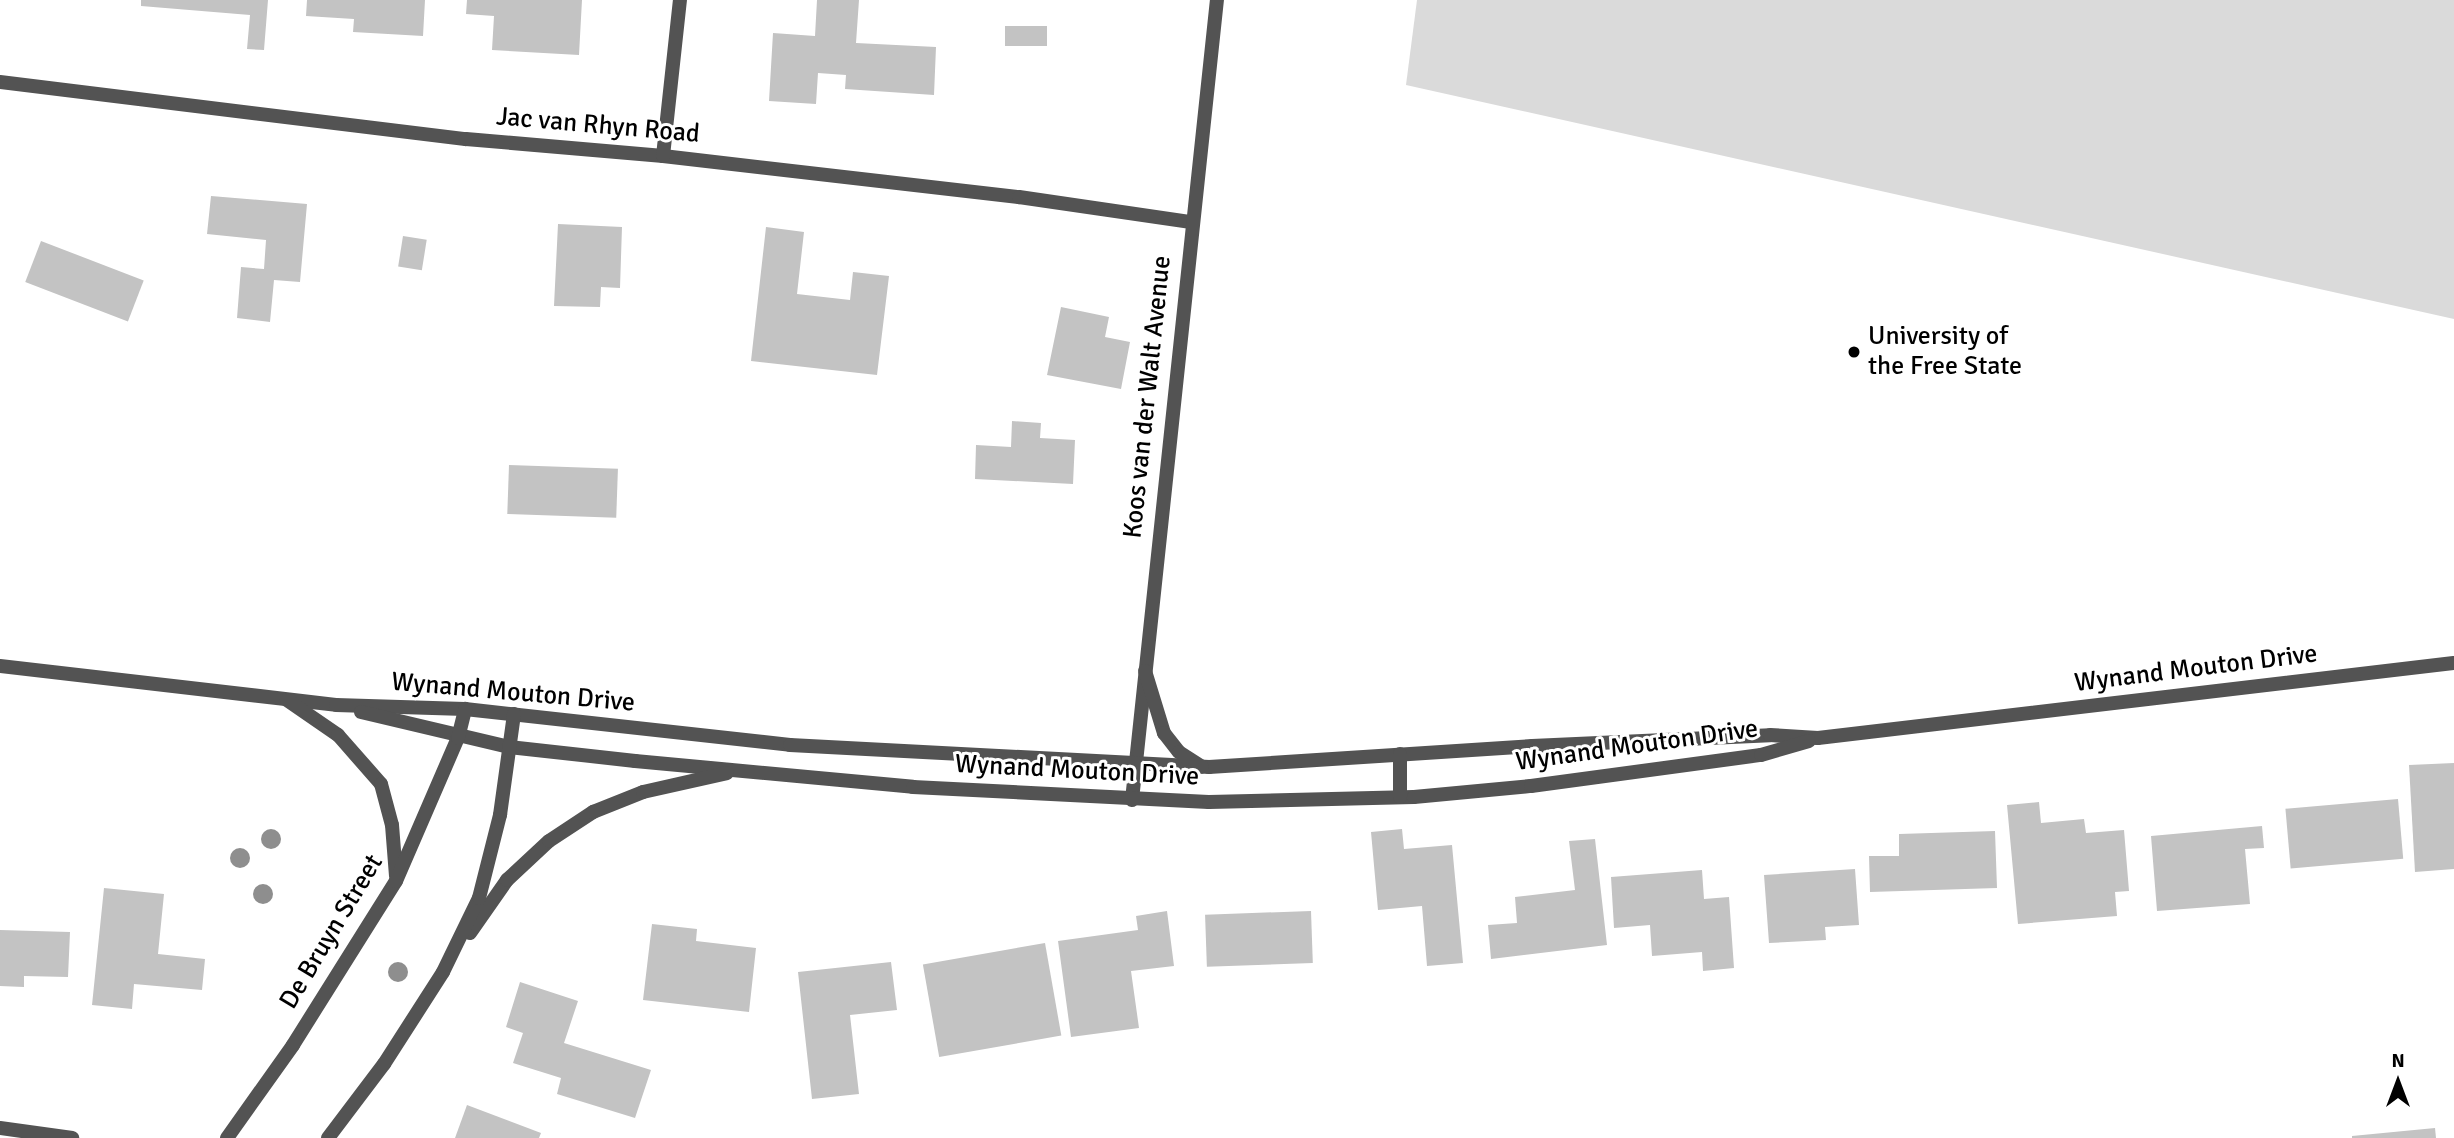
<!DOCTYPE html>
<style>
body{margin:0}
#map{position:relative;width:2454px;height:1138px;overflow:hidden;background:#fff;font-family:Signika,sans-serif}
div>[style]{position:absolute}
[style*='--x']{left:calc(var(--x)*1px);top:calc(var(--y)*1px);width:calc(var(--w)*1px);rotate:calc(var(--a)*1deg)}
.green>*{inset:0;background:#dadada}
.building>*{inset:0;background:#c3c3c3;transform-origin:0 0}
.minor>*{height:14px;margin:-7px;padding:0 7px;transform-origin:7px;border-radius:7px;background:#535353}
.tertiary>*{height:14px;margin:-7px;padding:0 7px;transform-origin:7px;border-radius:7px;background:#535353}
.trees>*{width:20px;height:20px;margin:-10px;border-radius:50%;background:#8e8e8e}
.dots>*{width:19px;height:19px;translate:-50% -50%;box-sizing:border-box;border:4px solid #fff;border-radius:50%}
span{translate:-50% -50%;white-space:nowrap;text-align:center;line-height:1.15;-webkit-text-stroke:6px #fff;paint-order:stroke}
.street-label{font-size:26px;color:#000}
.poi-label{font-size:26px;color:#000}
.left{translate:0 -50%;text-align:left}
.north{position:absolute;left:2363px;top:1047px;width:70px;height:70px;-webkit-text-stroke:5px #fff;paint-order:stroke;rotate:0deg;font-size:19px;font-weight:700;line-height:28px;text-align:center;color:#000}
.north::after{content:'';display:block;margin:auto;width:24px;height:32px;background:#000;clip-path:polygon(50% 0,100% 100%,50% 72%,0 100%)}
</style>
<div id="map">
<div class="green">
<i style="clip-path:polygon(1417px 0,2454px 0,2454px 319px,1406px 85px)"></i>
</div>
<div class="building">
<i style="clip-path:polygon(141px 0,268px 0,264px 50px,247px 49px,250px 15px,141px 6px)"></i>
<i style="clip-path:polygon(307px 0,425px 0,423px 36px,353px 32px,354px 19px,306px 16px)"></i>
<i style="clip-path:polygon(467px 0,582px 0,579px 55px,492px 50px,494px 16px,466px 14px)"></i>
<i style="clip-path:polygon(817px 0,859px 0,856px 43px,936px 47px,934px 95px,845px 89px,846px 75px,818px 73px,816px 104px,769px 101px,773px 33px,815px 36px)"></i>
<i style="left:1047px;top:26px;width:20px;height:42px;rotate:90deg"></i>
<i style="clip-path:polygon(211px 196px,307px 204px,300px 282px,274px 280px,270px 322px,237px 318px,241px 267px,264px 269px,266px 240px,207px 234px)"></i>
<i style="clip-path:polygon(558px 224px,622px 227px,620px 288px,601px 287px,600px 307px,554px 306px)"></i>
<i style="clip-path:polygon(766px 227px,804px 232px,797px 294px,850px 300px,853px 272px,889px 276px,877px 375px,751px 361px)"></i>
<i style="left:403px;top:236px;width:24px;height:31px;rotate:9deg"></i>
<i style="left:41px;top:241px;width:110px;height:44px;rotate:21deg"></i>
<i style="clip-path:polygon(1061px 307px,1109px 317px,1105px 337px,1130px 342px,1121px 389px,1047px 375px)"></i>
<i style="clip-path:polygon(1012px 421px,1041px 423px,1040px 438px,1075px 440px,1073px 484px,975px 479px,976px 445px,1011px 447px)"></i>
<i style="left:509px;top:465px;width:109px;height:49px;rotate:2deg"></i>
<i style="clip-path:polygon(2454px 763px,2454px 869px,2415px 872px,2409px 765px)"></i>
<i style="left:2398px;top:799px;width:60px;height:113px;rotate:85deg"></i>
<i style="clip-path:polygon(2039px 802px,2041px 823px,2084px 819px,2086px 833px,2124px 830px,2129px 891px,2115px 892px,2117px 916px,2018px 924px,2007px 805px)"></i>
<i style="clip-path:polygon(2262px 826px,2264px 848px,2245px 849px,2250px 904px,2157px 911px,2151px 836px)"></i>
<i style="clip-path:polygon(1402px 829px,1404px 849px,1452px 845px,1463px 963px,1427px 966px,1422px 906px,1378px 910px,1371px 832px)"></i>
<i style="clip-path:polygon(1995px 831px,1997px 888px,1870px 892px,1869px 856px,1899px 856px,1899px 834px)"></i>
<i style="clip-path:polygon(1595px 839px,1607px 945px,1491px 959px,1488px 925px,1517px 923px,1515px 897px,1575px 890px,1569px 841px)"></i>
<i style="clip-path:polygon(1855px 869px,1859px 925px,1825px 927px,1826px 940px,1769px 943px,1764px 875px)"></i>
<i style="clip-path:polygon(1702px 870px,1704px 899px,1729px 897px,1734px 968px,1703px 971px,1702px 952px,1652px 956px,1650px 925px,1614px 928px,1611px 877px)"></i>
<i style="clip-path:polygon(104px 888px,164px 894px,158px 954px,205px 959px,202px 990px,134px 984px,132px 1009px,92px 1005px)"></i>
<i style="clip-path:polygon(1167px 911px,1174px 966px,1131px 971px,1139px 1028px,1071px 1037px,1058px 941px,1138px 930px,1136px 916px)"></i>
<i style="left:1311px;top:911px;width:52px;height:106px;rotate:88deg"></i>
<i style="clip-path:polygon(652px 924px,697px 929px,696px 941px,756px 948px,749px 1012px,643px 1000px)"></i>
<i style="clip-path:polygon(0 930px,70px 932px,68px 977px,24px 976px,24px 987px,0 986px)"></i>
<i style="left:1045px;top:943px;width:94px;height:124px;rotate:80deg"></i>
<i style="clip-path:polygon(891px 962px,897px 1010px,850px 1015px,859px 1094px,812px 1099px,798px 972px)"></i>
<i style="clip-path:polygon(520px 982px,578px 1001px,564px 1043px,651px 1070px,635px 1118px,557px 1094px,561px 1078px,513px 1063px,523px 1033px,506px 1027px)"></i>
<i style="clip-path:polygon(467px 1105px,541px 1133px,539px 1138px,455px 1138px)"></i>
<i style="clip-path:polygon(2435px 1128px,2436px 1138px,2352px 1138px,2352px 1136px)"></i>
</div>
<div class="minor">
<i style="--x:0;--y:82;--w:469;--a:7"></i>
<i style="--x:466;--y:139;--w:198;--a:4.9"></i>
<i style="--x:663;--y:156;--w:358;--a:6.6"></i>
<i style="--x:1019;--y:197;--w:174;--a:8.3"></i>
<i style="--x:663;--y:156;--w:157;--a:-83.8"></i>
<i style="--x:1132;--y:800;--w:805;--a:-83.94"></i>
<i style="--x:0;--y:1128;--w:73;--a:7.9"></i>
</div>
<div class="tertiary">
<i style="--x:0;--y:666;--w:338;--a:6.6"></i>
<i style="--x:336;--y:705;--w:129;--a:1.8"></i>
<i style="--x:465;--y:709;--w:327;--a:6.3"></i>
<i style="--x:790;--y:745;--w:420;--a:3"></i>
<i style="--x:1209;--y:767;--w:324;--a:-3.7"></i>
<i style="--x:1532;--y:746;--w:238;--a:-2.6"></i>
<i style="--x:1770;--y:735;--w:48;--a:3.6"></i>
<i style="--x:1818;--y:738;--w:640;--a:-6.73"></i>
<i style="--x:1145;--y:671;--w:65;--a:73"></i>
<i style="--x:1164;--y:733;--w:24;--a:52"></i>
<i style="--x:1179;--y:752;--w:27;--a:33"></i>
<i style="--x:287;--y:700;--w:62;--a:34.5"></i>
<i style="--x:338;--y:735;--w:65;--a:48.7"></i>
<i style="--x:381;--y:784;--w:42;--a:75"></i>
<i style="--x:392;--y:825;--w:51;--a:85.5"></i>
<i style="--x:361;--y:712;--w:152;--a:13.3"></i>
<i style="--x:509;--y:747;--w:127;--a:6.3"></i>
<i style="--x:635;--y:761;--w:279;--a:5.3"></i>
<i style="--x:913;--y:787;--w:296;--a:2.9"></i>
<i style="--x:1209;--y:802;--w:205;--a:-1.4"></i>
<i style="--x:1414;--y:797;--w:118;--a:-5.4"></i>
<i style="--x:1531;--y:786;--w:232;--a:-7.7"></i>
<i style="--x:1761;--y:755;--w:50;--a:-16.3"></i>
<i style="--x:1400;--y:797;--w:43;--a:-90"></i>
<i style="--x:470;--y:933;--w:65;--a:-55.1"></i>
<i style="--x:507;--y:880;--w:57;--a:-42.9"></i>
<i style="--x:549;--y:841;--w:53;--a:-33.4"></i>
<i style="--x:593;--y:812;--w:54;--a:-21.8"></i>
<i style="--x:643;--y:792;--w:86;--a:-12.7"></i>
<i style="--x:227;--y:1138;--w:114;--a:-54.6"></i>
<i style="--x:293;--y:1045;--w:194;--a:-57.9"></i>
<i style="--x:396;--y:881;--w:156;--a:-66.6"></i>
<i style="--x:458;--y:738;--w:30;--a:-76"></i>
<i style="--x:328;--y:1138;--w:93;--a:-52.9"></i>
<i style="--x:384;--y:1064;--w:109;--a:-57.3"></i>
<i style="--x:443;--y:972;--w:82;--a:-64.1"></i>
<i style="--x:479;--y:898;--w:86;--a:-75.8"></i>
<i style="--x:500;--y:815;--w:102;--a:-82.1"></i>
</div>
<div class="trees">
<i style="left:271px;top:839px"></i>
<i style="left:240px;top:858px"></i>
<i style="left:263px;top:894px"></i>
<i style="left:398px;top:972px"></i>
</div>
<div class="dots">
<i style="left:1854px;top:352px;background:#000"></i>
</div>
<div class="street-label">
<span style="left:598px;top:126px;rotate:5deg">Jac van Rhyn Road</span>
<span style="left:1148px;top:397px;rotate:-84deg">Koos van der Walt Avenue</span>
<span style="left:2196px;top:669px;rotate:-7deg">Wynand Mouton Drive</span>
<span style="left:513px;top:693px;rotate:5deg">Wynand Mouton Drive</span>
<span style="left:1637px;top:746px;rotate:-8deg">Wynand Mouton Drive</span>
<span style="left:1077px;top:771px;rotate:3deg">Wynand Mouton Drive</span>
<span style="left:332px;top:932px;rotate:-59deg">De Bruyn Street</span>
</div>
<div class="poi-label">
<span class="left" style="left:1868px;top:352px">University of<br>the Free State</span>
</div>
<div class="north">N</div>
</div>
